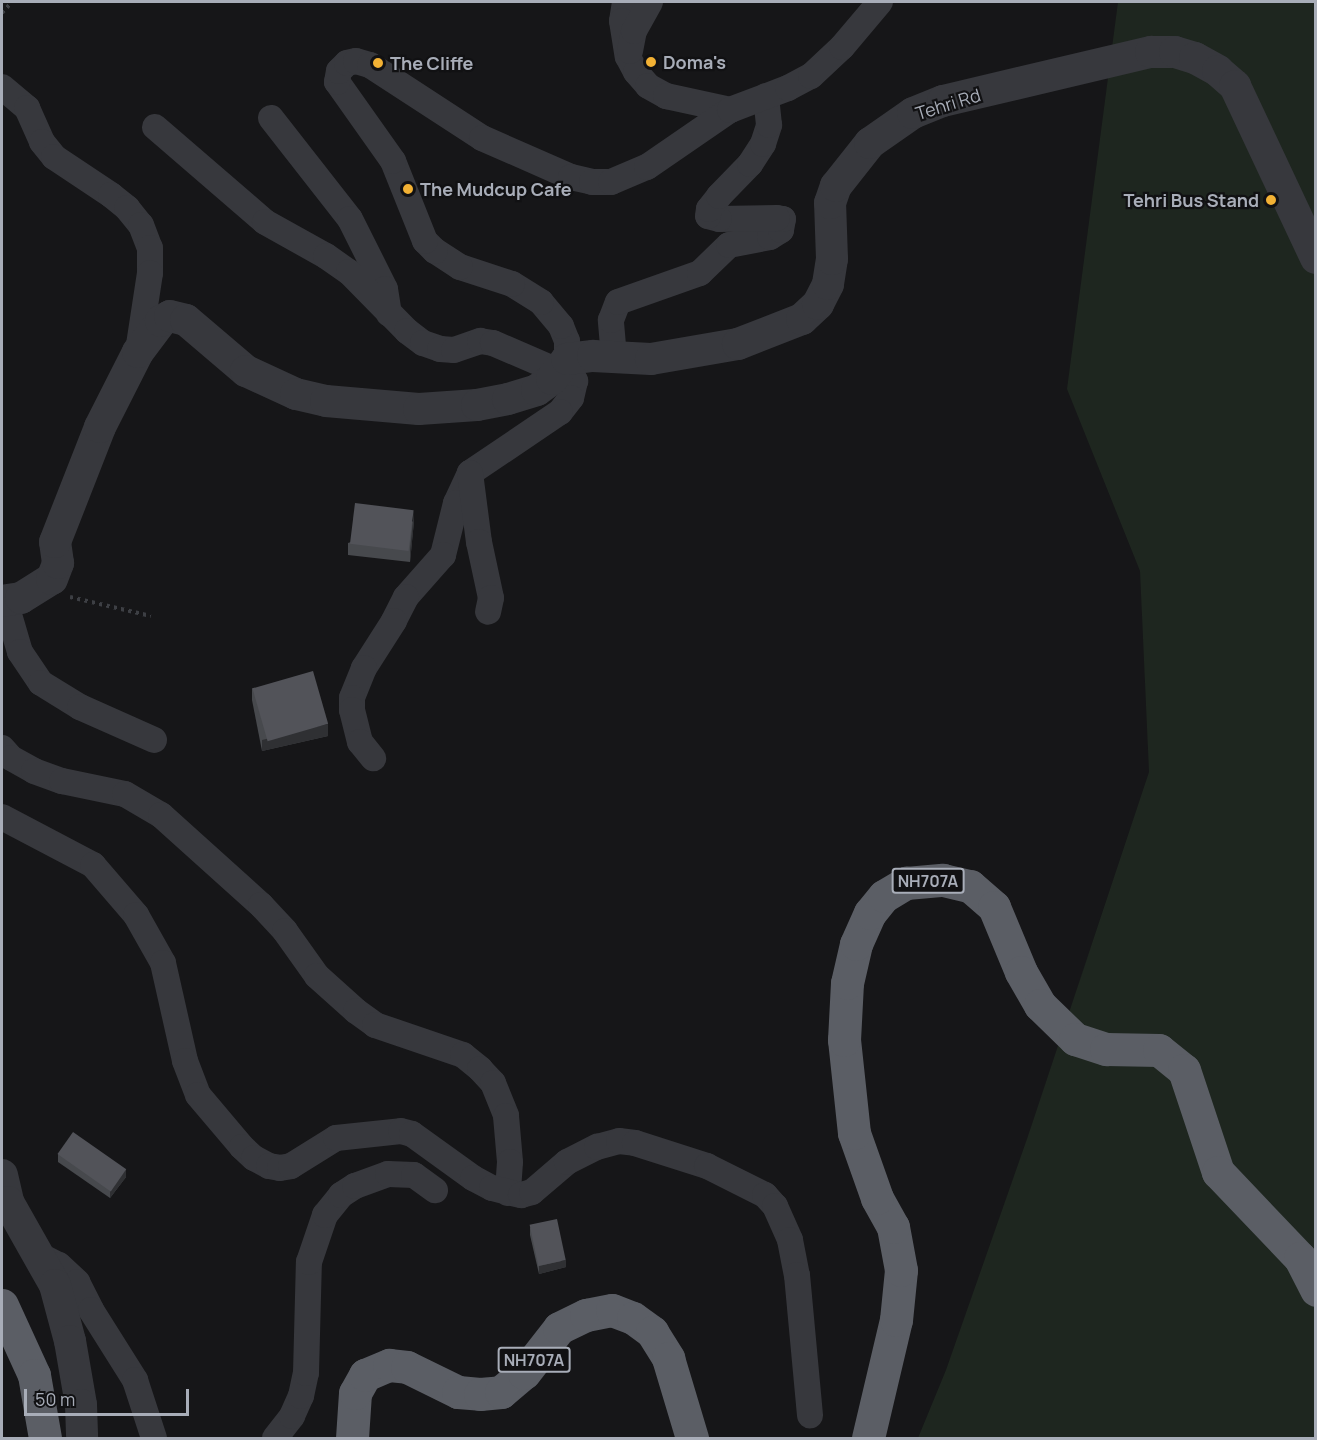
<!DOCTYPE html>
<style>
body{margin:0}
#map{position:relative;width:1317px;height:1440px;overflow:hidden;background:#161618;font-family:Manrope,sans-serif}
div>[style]{position:absolute}
[style*='--x']{left:calc(var(--x)*1px);top:calc(var(--y)*1px);width:calc(var(--w)*1px);rotate:calc(var(--a)*1deg)}
.green>*{inset:0;background:#1e261f}
.path>*{height:4px;margin-top:-2px;transform-origin:0;background:repeating-linear-gradient(90deg,#3d3f44 0 3px,transparent 0 7.5px)}
.minor>*{height:26px;margin:-13px;padding:0 13px;transform-origin:13px;border-radius:13px;background:#37383d}
.tertiary>*{height:32px;margin:-16px;padding:0 16px;transform-origin:16px;border-radius:16px;background:#37383d}
.trunk>*{height:33px;margin:-16.5px;padding:0 16.5px;transform-origin:16.5px;border-radius:16.5px;background:#5b5e65}
.wall>*{inset:0;background:#47494d}
.shaded-wall>*{inset:0;background:#2f3033}
.building>*{inset:0;background:#525359;transform-origin:0 0}
.dots>*{width:16px;height:16px;translate:-50% -50%;box-sizing:border-box;border:3px solid #111113;border-radius:50%}
span{translate:-50% -50%;white-space:nowrap;text-align:center;line-height:1.15;-webkit-text-stroke:4.5px #111113;paint-order:stroke}
.shield-label span{padding:2px 4px;background:#111113;border:2px solid;border-radius:4px;-webkit-text-stroke-width:0}
.shield-label{font-size:16px;color:#a8adb8;font-weight:700}
.poi-label{font-size:18px;color:#a8adb8;font-weight:700}
.left{translate:0 -50%;text-align:left}
.right{translate:-100% -50%;text-align:right}
.street-label{font-size:18px;color:#a8adb8}
.frame{position:absolute;inset:0;border:3px solid #a8adb8;pointer-events:none}
.scale{position:absolute;left:24px;top:1389px;width:165px;height:27px;box-sizing:border-box;border:3px solid #a8adb8;border-top:0;padding-left:8px;font-size:18px;line-height:21px;white-space:nowrap;color:#a8adb8;-webkit-text-stroke:4px #111113;paint-order:stroke}
</style>
<div id="map">
<div class="green">
<i style="clip-path:polygon(1118px 2px,1315px 2px,1315px 1438px,918px 1438px,946px 1370px,1028px 1136px,1149px 772px,1140px 571px,1067px 389px)"></i>
</div>
<div class="path">
<i style="--x:2;--y:13;--w:15;--a:-48"></i>
<i style="--x:70;--y:597;--w:83;--a:13.2"></i>
</div>
<div class="minor">
<i style="--x:625;--y:2;--w:19;--a:99"></i>
<i style="--x:622;--y:21;--w:36;--a:81"></i>
<i style="--x:628;--y:57;--w:17;--a:62"></i>
<i style="--x:636;--y:72;--w:18;--a:49"></i>
<i style="--x:648;--y:86;--w:21;--a:29"></i>
<i style="--x:666;--y:96;--w:66;--a:12.3"></i>
<i style="--x:630;--y:51;--w:20;--a:-79"></i>
<i style="--x:634;--y:31;--w:33;--a:-61"></i>
<i style="--x:2;--y:87;--w:33;--a:40"></i>
<i style="--x:27;--y:108;--w:37;--a:66"></i>
<i style="--x:42;--y:142;--w:19;--a:51"></i>
<i style="--x:54;--y:157;--w:69;--a:33.7"></i>
<i style="--x:111;--y:195;--w:21;--a:39"></i>
<i style="--x:127;--y:208;--w:22;--a:51"></i>
<i style="--x:141;--y:225;--w:25;--a:69"></i>
<i style="--x:150;--y:248;--w:25;--a:90"></i>
<i style="--x:150;--y:273;--w:79;--a:98.7"></i>
<i style="--x:271;--y:118;--w:128;--a:52"></i>
<i style="--x:350;--y:219;--w:78;--a:63.4"></i>
<i style="--x:385;--y:289;--w:25;--a:81"></i>
<i style="--x:155;--y:127;--w:145;--a:40.8"></i>
<i style="--x:265;--y:222;--w:70;--a:29.1"></i>
<i style="--x:326;--y:256;--w:28;--a:35"></i>
<i style="--x:349;--y:272;--w:83;--a:45.5"></i>
<i style="--x:407;--y:331;--w:20;--a:37"></i>
<i style="--x:423;--y:343;--w:18;--a:19"></i>
<i style="--x:440;--y:349;--w:14;--a:4"></i>
<i style="--x:454;--y:350;--w:28;--a:-19"></i>
<i style="--x:480;--y:341;--w:13;--a:9"></i>
<i style="--x:493;--y:343;--w:71;--a:23.3"></i>
<i style="--x:558;--y:371;--w:20;--a:30"></i>
<i style="--x:575;--y:381;--w:17;--a:103"></i>
<i style="--x:571;--y:398;--w:18;--a:128"></i>
<i style="--x:560;--y:412;--w:109;--a:145.9"></i>
<i style="--x:470;--y:473;--w:33;--a:115"></i>
<i style="--x:456;--y:503;--w:54;--a:104"></i>
<i style="--x:443;--y:555;--w:56;--a:131.4"></i>
<i style="--x:406;--y:597;--w:27;--a:117"></i>
<i style="--x:394;--y:621;--w:56;--a:122.6"></i>
<i style="--x:364;--y:668;--w:32;--a:112"></i>
<i style="--x:352;--y:698;--w:12;--a:90"></i>
<i style="--x:352;--y:710;--w:33;--a:76"></i>
<i style="--x:360;--y:742;--w:21;--a:51"></i>
<i style="--x:614;--y:357;--w:37;--a:-95"></i>
<i style="--x:611;--y:320;--w:19;--a:-69"></i>
<i style="--x:618;--y:302;--w:87;--a:-19.5"></i>
<i style="--x:700;--y:273;--w:40;--a:-44"></i>
<i style="--x:729;--y:245;--w:42;--a:-11"></i>
<i style="--x:770;--y:237;--w:13;--a:-32"></i>
<i style="--x:781;--y:230;--w:11;--a:-80"></i>
<i style="--x:783;--y:219;--w:6;--a:-171"></i>
<i style="--x:777;--y:218;--w:58;--a:179"></i>
<i style="--x:719;--y:219;--w:11;--a:-165"></i>
<i style="--x:708;--y:216;--w:7;--a:-82"></i>
<i style="--x:709;--y:209;--w:16;--a:-52"></i>
<i style="--x:719;--y:196;--w:45;--a:-45.9"></i>
<i style="--x:750;--y:164;--w:24;--a:-57"></i>
<i style="--x:763;--y:144;--w:20;--a:-72"></i>
<i style="--x:769;--y:125;--w:29;--a:-96"></i>
<i style="--x:567;--y:359;--w:18;--a:-90"></i>
<i style="--x:567;--y:341;--w:16;--a:-112"></i>
<i style="--x:561;--y:326;--w:31;--a:-130"></i>
<i style="--x:541;--y:302;--w:34;--a:-148"></i>
<i style="--x:512;--y:284;--w:55;--a:-161.9"></i>
<i style="--x:460;--y:267;--w:30;--a:-147"></i>
<i style="--x:435;--y:251;--w:14;--a:-135"></i>
<i style="--x:425;--y:241;--w:86;--a:-111.8"></i>
<i style="--x:393;--y:161;--w:97;--a:-125.3"></i>
<i style="--x:337;--y:82;--w:11;--a:-80"></i>
<i style="--x:339;--y:71;--w:11;--a:-45"></i>
<i style="--x:347;--y:63;--w:9;--a:-13"></i>
<i style="--x:356;--y:61;--w:15;--a:16"></i>
<i style="--x:370;--y:65;--w:134;--a:33.1"></i>
<i style="--x:482;--y:138;--w:97;--a:23.7"></i>
<i style="--x:571;--y:177;--w:22;--a:13"></i>
<i style="--x:592;--y:182;--w:19;--a:0"></i>
<i style="--x:611;--y:182;--w:39;--a:-23"></i>
<i style="--x:647;--y:167;--w:101;--a:-34.5"></i>
<i style="--x:730;--y:110;--w:62;--a:-20.8"></i>
<i style="--x:788;--y:88;--w:26;--a:-28"></i>
<i style="--x:811;--y:76;--w:42;--a:-43.1"></i>
<i style="--x:842;--y:47;--w:59;--a:-49.8"></i>
<i style="--x:470;--y:473;--w:70;--a:82.6"></i>
<i style="--x:479;--y:542;--w:57;--a:77.9"></i>
<i style="--x:491;--y:598;--w:14;--a:102"></i>
<i style="--x:5;--y:601;--w:53;--a:73.6"></i>
<i style="--x:20;--y:652;--w:37;--a:56"></i>
<i style="--x:41;--y:683;--w:46;--a:31.6"></i>
<i style="--x:80;--y:707;--w:81;--a:24"></i>
<i style="--x:2;--y:748;--w:13;--a:48"></i>
<i style="--x:11;--y:758;--w:26;--a:29"></i>
<i style="--x:34;--y:771;--w:30;--a:20"></i>
<i style="--x:62;--y:781;--w:64;--a:11.7"></i>
<i style="--x:125;--y:794;--w:42;--a:30.3"></i>
<i style="--x:161;--y:815;--w:135;--a:42"></i>
<i style="--x:261;--y:905;--w:35;--a:47"></i>
<i style="--x:285;--y:931;--w:55;--a:54.6"></i>
<i style="--x:317;--y:976;--w:52;--a:41.9"></i>
<i style="--x:356;--y:1011;--w:24;--a:36"></i>
<i style="--x:375;--y:1025;--w:93;--a:18.8"></i>
<i style="--x:463;--y:1055;--w:22;--a:39"></i>
<i style="--x:480;--y:1069;--w:19;--a:47"></i>
<i style="--x:493;--y:1083;--w:35;--a:68"></i>
<i style="--x:506;--y:1116;--w:46;--a:85"></i>
<i style="--x:510;--y:1162;--w:31;--a:94"></i>
<i style="--x:2;--y:817;--w:103;--a:27.8"></i>
<i style="--x:93;--y:865;--w:66;--a:49.3"></i>
<i style="--x:136;--y:915;--w:55;--a:60.6"></i>
<i style="--x:163;--y:963;--w:100;--a:77.3"></i>
<i style="--x:185;--y:1061;--w:36;--a:69"></i>
<i style="--x:198;--y:1095;--w:68;--a:49.8"></i>
<i style="--x:242;--y:1147;--w:16;--a:43"></i>
<i style="--x:254;--y:1158;--w:17;--a:28"></i>
<i style="--x:269;--y:1166;--w:11;--a:10"></i>
<i style="--x:280;--y:1168;--w:11;--a:-10"></i>
<i style="--x:291;--y:1166;--w:53;--a:-31.9"></i>
<i style="--x:336;--y:1138;--w:65;--a:-6.1"></i>
<i style="--x:401;--y:1131;--w:11;--a:15"></i>
<i style="--x:412;--y:1134;--w:75;--a:35.8"></i>
<i style="--x:473;--y:1178;--w:21;--a:28"></i>
<i style="--x:492;--y:1188;--w:30;--a:14"></i>
<i style="--x:521;--y:1195;--w:11;--a:-15"></i>
<i style="--x:532;--y:1192;--w:46;--a:-40.6"></i>
<i style="--x:567;--y:1162;--w:34;--a:-27"></i>
<i style="--x:597;--y:1147;--w:23;--a:-15"></i>
<i style="--x:619;--y:1141;--w:16;--a:7"></i>
<i style="--x:635;--y:1143;--w:76;--a:17.7"></i>
<i style="--x:707;--y:1166;--w:65;--a:26.6"></i>
<i style="--x:765;--y:1195;--w:15;--a:48"></i>
<i style="--x:775;--y:1206;--w:37;--a:66"></i>
<i style="--x:790;--y:1240;--w:36;--a:79"></i>
<i style="--x:797;--y:1275;--w:141;--a:84.7"></i>
<i style="--x:39;--y:1255;--w:22;--a:27"></i>
<i style="--x:59;--y:1265;--w:25;--a:43"></i>
<i style="--x:77;--y:1282;--w:31;--a:63"></i>
<i style="--x:91;--y:1310;--w:83;--a:57.8"></i>
<i style="--x:135;--y:1380;--w:61;--a:71.9"></i>
<i style="--x:275;--y:1438;--w:28;--a:-52"></i>
<i style="--x:292;--y:1416;--w:22;--a:-66"></i>
<i style="--x:301;--y:1396;--w:24;--a:-78"></i>
<i style="--x:306;--y:1373;--w:111;--a:-88.5"></i>
<i style="--x:309;--y:1262;--w:50;--a:-71.2"></i>
<i style="--x:325;--y:1215;--w:26;--a:-51"></i>
<i style="--x:341;--y:1195;--w:17;--a:-33"></i>
<i style="--x:355;--y:1186;--w:35;--a:-20"></i>
<i style="--x:388;--y:1174;--w:26;--a:2"></i>
<i style="--x:414;--y:1175;--w:26;--a:36"></i>
</div>
<div class="tertiary">
<i style="--x:2;--y:601;--w:19;--a:-9"></i>
<i style="--x:21;--y:598;--w:36;--a:-32"></i>
<i style="--x:52;--y:579;--w:17;--a:-69"></i>
<i style="--x:58;--y:563;--w:21;--a:-98"></i>
<i style="--x:55;--y:542;--w:123;--a:-68.6"></i>
<i style="--x:100;--y:427;--w:84;--a:-63.1"></i>
<i style="--x:138;--y:352;--w:39;--a:-53"></i>
<i style="--x:161;--y:321;--w:10;--a:-29"></i>
<i style="--x:170;--y:316;--w:16;--a:14"></i>
<i style="--x:186;--y:320;--w:79;--a:40.4"></i>
<i style="--x:246;--y:371;--w:55;--a:24.7"></i>
<i style="--x:296;--y:394;--w:31;--a:13"></i>
<i style="--x:326;--y:401;--w:93;--a:4.9"></i>
<i style="--x:419;--y:409;--w:58;--a:-3.9"></i>
<i style="--x:477;--y:405;--w:32;--a:-11"></i>
<i style="--x:508;--y:399;--w:30;--a:-17"></i>
<i style="--x:537;--y:390;--w:19;--a:-36"></i>
<i style="--x:552;--y:379;--w:25;--a:-53"></i>
<i style="--x:567;--y:359;--w:26;--a:-7"></i>
<i style="--x:593;--y:356;--w:58;--a:3"></i>
<i style="--x:651;--y:359;--w:88;--a:-9.8"></i>
<i style="--x:738;--y:344;--w:69;--a:-21.3"></i>
<i style="--x:802;--y:319;--w:22;--a:-43"></i>
<i style="--x:818;--y:304;--w:22;--a:-63"></i>
<i style="--x:828;--y:284;--w:25;--a:-81"></i>
<i style="--x:832;--y:259;--w:56;--a:-92"></i>
<i style="--x:830;--y:203;--w:18;--a:-71"></i>
<i style="--x:836;--y:186;--w:55;--a:-51.7"></i>
<i style="--x:870;--y:143;--w:52;--a:-34.9"></i>
<i style="--x:913;--y:113;--w:32;--a:-22"></i>
<i style="--x:943;--y:101;--w:214;--a:-13.3"></i>
<i style="--x:1151;--y:52;--w:24;--a:0"></i>
<i style="--x:1175;--y:52;--w:21;--a:17"></i>
<i style="--x:1195;--y:58;--w:26;--a:29"></i>
<i style="--x:1218;--y:71;--w:23;--a:41"></i>
<i style="--x:1235;--y:86;--w:190;--a:64.8"></i>
<i style="--x:2;--y:1175;--w:28;--a:77"></i>
<i style="--x:8;--y:1202;--w:95;--a:60.5"></i>
<i style="--x:55;--y:1285;--w:58;--a:75"></i>
<i style="--x:70;--y:1341;--w:65;--a:80.2"></i>
<i style="--x:81;--y:1405;--w:33;--a:88"></i>
</div>
<div class="trunk">
<i style="--x:2;--y:1305;--w:77;--a:65.4"></i>
<i style="--x:34;--y:1375;--w:64;--a:80.1"></i>
<i style="--x:352;--y:1438;--w:45;--a:-86.2"></i>
<i style="--x:355;--y:1393;--w:21;--a:-61"></i>
<i style="--x:365;--y:1375;--w:26;--a:-23"></i>
<i style="--x:389;--y:1365;--w:18;--a:6"></i>
<i style="--x:407;--y:1367;--w:57;--a:26.1"></i>
<i style="--x:458;--y:1392;--w:22;--a:5"></i>
<i style="--x:480;--y:1394;--w:21;--a:-5"></i>
<i style="--x:501;--y:1392;--w:30;--a:-40"></i>
<i style="--x:524;--y:1373;--w:57;--a:-52.1"></i>
<i style="--x:559;--y:1328;--w:30;--a:-26"></i>
<i style="--x:586;--y:1315;--w:26;--a:-11"></i>
<i style="--x:612;--y:1310;--w:22;--a:21"></i>
<i style="--x:633;--y:1318;--w:24;--a:36"></i>
<i style="--x:652;--y:1332;--w:31;--a:58"></i>
<i style="--x:668;--y:1358;--w:84;--a:73.3"></i>
<i style="--x:868;--y:1438;--w:121;--a:-76.7"></i>
<i style="--x:896;--y:1320;--w:50;--a:-84.3"></i>
<i style="--x:901;--y:1270;--w:44;--a:-100.5"></i>
<i style="--x:893;--y:1227;--w:33;--a:-119"></i>
<i style="--x:877;--y:1198;--w:69;--a:-109.5"></i>
<i style="--x:854;--y:1133;--w:94;--a:-96.1"></i>
<i style="--x:844;--y:1040;--w:57;--a:-87"></i>
<i style="--x:847;--y:983;--w:40;--a:-77"></i>
<i style="--x:856;--y:944;--w:34;--a:-66"></i>
<i style="--x:870;--y:913;--w:22;--a:-51"></i>
<i style="--x:884;--y:896;--w:26;--a:-31"></i>
<i style="--x:906;--y:883;--w:37;--a:-5"></i>
<i style="--x:943;--y:880;--w:28;--a:13"></i>
<i style="--x:970;--y:886;--w:32;--a:41"></i>
<i style="--x:994;--y:907;--w:70;--a:67.4"></i>
<i style="--x:1021;--y:972;--w:38;--a:60"></i>
<i style="--x:1040;--y:1005;--w:49;--a:44.2"></i>
<i style="--x:1075;--y:1039;--w:33;--a:18"></i>
<i style="--x:1106;--y:1049;--w:53;--a:1.1"></i>
<i style="--x:1159;--y:1050;--w:32;--a:39"></i>
<i style="--x:1184;--y:1070;--w:108;--a:71.6"></i>
<i style="--x:1218;--y:1172;--w:119;--a:46.4"></i>
<i style="--x:1300;--y:1258;--w:36;--a:63"></i>
</div>
<div class="wall">
<i style="clip-path:polygon(414px 521px,410px 562px,348px 555px,348px 543px)"></i>
<i style="clip-path:polygon(252px 688px,328px 736px,262px 751px,252px 700px)"></i>
<i style="clip-path:polygon(58px 1154px,126px 1177px,110px 1198px,58px 1162px)"></i>
<i style="clip-path:polygon(530px 1227px,566px 1267px,539px 1274px,530px 1235px)"></i>
</div>
<div class="shaded-wall">
<i style="clip-path:polygon(414px 510px,414px 521px,410px 562px,410px 550px)"></i>
<i style="clip-path:polygon(328px 724px,328px 736px,262px 751px,262px 740px)"></i>
<i style="clip-path:polygon(126px 1169px,126px 1177px,110px 1198px,110px 1190px)"></i>
<i style="clip-path:polygon(566px 1260px,566px 1267px,539px 1274px,539px 1266px)"></i>
</div>
<div class="building">
<i style="left:355px;top:503px;width:59px;height:41px;rotate:7deg"></i>
<i style="left:313px;top:671px;width:55px;height:63px;rotate:74deg"></i>
<i style="left:73px;top:1132px;width:65px;height:27px;rotate:35deg"></i>
<i style="left:557px;top:1219px;width:42px;height:28px;rotate:78deg"></i>
</div>
<div class="dots">
<i style="left:651px;top:62px;background:#f2b134"></i>
<i style="left:378px;top:63px;background:#f2b134"></i>
<i style="left:408px;top:189px;background:#f2b134"></i>
<i style="left:1271px;top:200px;background:#f2b134"></i>
</div>
<div class="shield-label">
<span style="left:928px;top:881px">NH707A</span>
<span style="left:534px;top:1360px">NH707A</span>
</div>
<div class="poi-label">
<span class="left" style="left:663px;top:62px">Doma's</span>
<span class="left" style="left:390px;top:63px">The Cliffe</span>
<span class="left" style="left:420px;top:189px">The Mudcup Cafe</span>
<span class="right" style="left:1259px;top:200px">Tehri Bus Stand</span>
</div>
<div class="street-label">
<span style="left:948px;top:104px;rotate:-17deg">Tehri Rd</span>
</div>
<div class="frame"></div>
<div class="scale">50 m</div>
</div>
